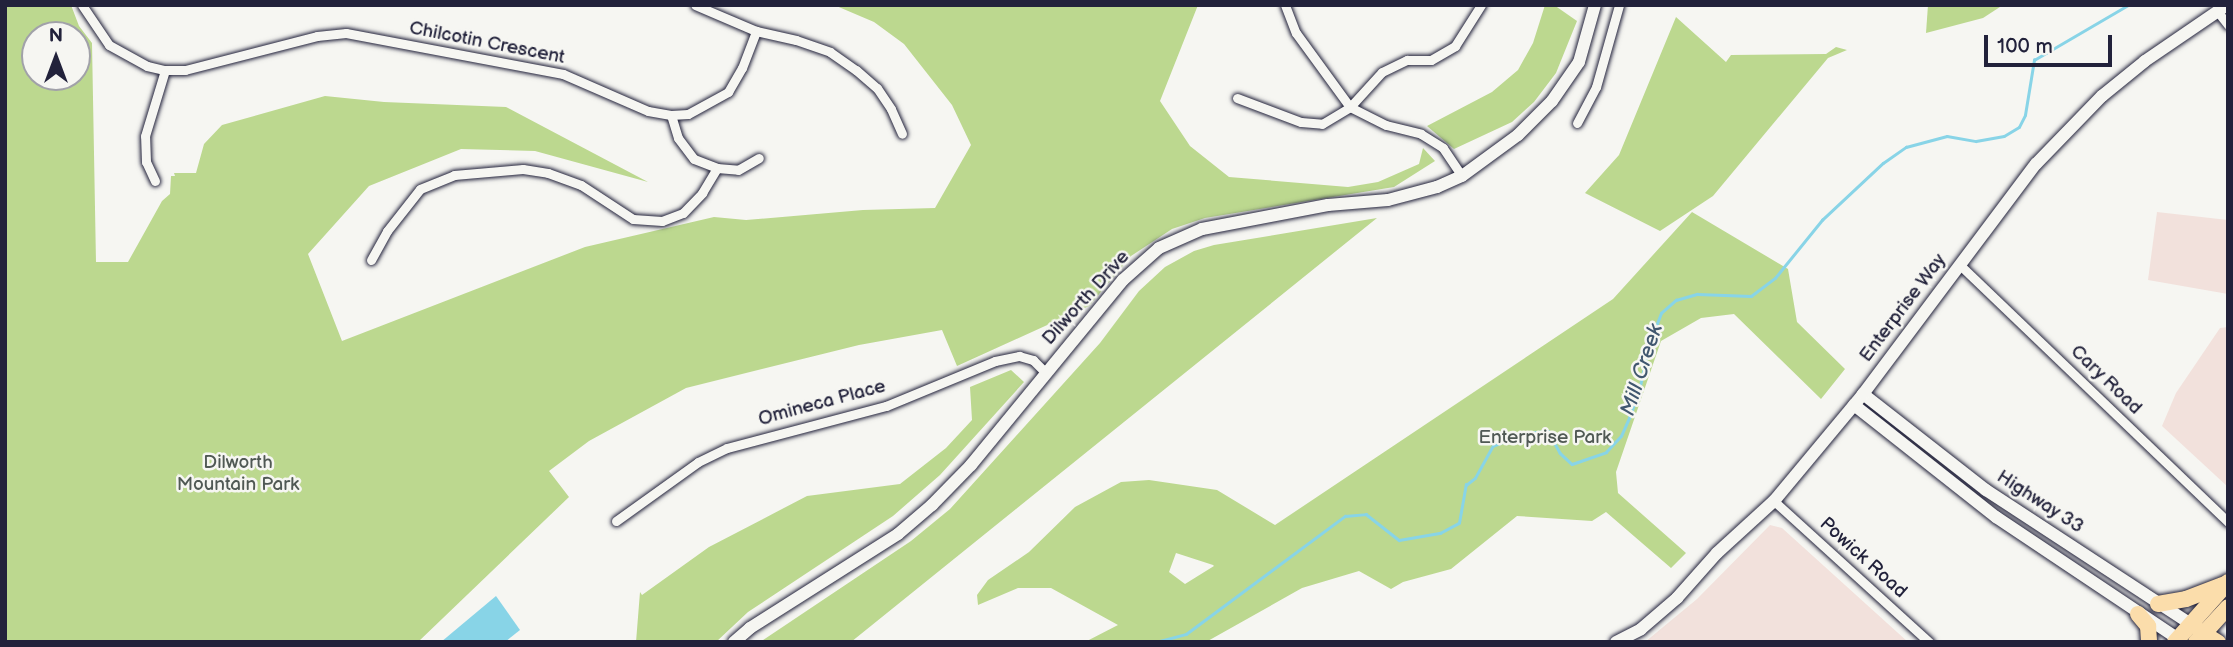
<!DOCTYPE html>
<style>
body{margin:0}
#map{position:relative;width:2233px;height:647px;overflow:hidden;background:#f6f6f2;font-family:"Balsamiq Sans",sans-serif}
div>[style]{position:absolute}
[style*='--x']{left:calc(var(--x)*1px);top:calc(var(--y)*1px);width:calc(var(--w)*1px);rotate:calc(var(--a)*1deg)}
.built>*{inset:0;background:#f2e1dc}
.green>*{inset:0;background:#bcd88f}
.water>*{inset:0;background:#88d4e7}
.stream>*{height:2.5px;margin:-1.25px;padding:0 1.25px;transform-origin:1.25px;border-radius:1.25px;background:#88d4e7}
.roads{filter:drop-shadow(0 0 2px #22223b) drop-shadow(0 0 2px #22223b)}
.street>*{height:9px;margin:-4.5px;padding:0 4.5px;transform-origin:4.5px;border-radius:4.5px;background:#f6f6f2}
.secondary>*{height:12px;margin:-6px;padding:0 6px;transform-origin:6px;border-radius:6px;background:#f6f6f2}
.primary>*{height:14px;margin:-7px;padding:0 7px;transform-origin:7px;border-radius:7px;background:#fbddab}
.highway>*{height:16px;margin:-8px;padding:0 8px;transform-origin:8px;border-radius:8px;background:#fbddab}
span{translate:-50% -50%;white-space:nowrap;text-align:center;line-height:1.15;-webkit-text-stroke:5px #f6f6f2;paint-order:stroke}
.street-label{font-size:19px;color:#22223b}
.park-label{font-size:19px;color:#505954}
.water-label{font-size:21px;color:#41576f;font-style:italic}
.frame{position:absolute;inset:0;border:7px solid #22223b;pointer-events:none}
.north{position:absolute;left:21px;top:21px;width:70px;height:70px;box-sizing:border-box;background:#f6f6f2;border:2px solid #a1a1a9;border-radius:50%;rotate:0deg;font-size:19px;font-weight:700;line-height:28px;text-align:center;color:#22223b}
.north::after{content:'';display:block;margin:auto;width:24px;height:32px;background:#22223b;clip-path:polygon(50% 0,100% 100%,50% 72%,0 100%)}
.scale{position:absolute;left:1984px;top:35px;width:128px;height:32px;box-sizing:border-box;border:4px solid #22223b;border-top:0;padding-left:9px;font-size:21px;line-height:24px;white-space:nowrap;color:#22223b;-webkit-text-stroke:5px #f6f6f2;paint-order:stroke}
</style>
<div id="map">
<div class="built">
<i style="clip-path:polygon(2157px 212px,2228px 220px,2228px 294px,2148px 280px)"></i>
<i style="clip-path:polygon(2228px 327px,2228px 487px,2162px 426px,2176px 393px,2220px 328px)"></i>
<i style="clip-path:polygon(1770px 525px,1782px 528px,1908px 642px,1645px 642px,1697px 599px)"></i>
</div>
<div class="green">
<i style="clip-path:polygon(evenodd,5px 5px,71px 5px,79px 26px,92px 43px,96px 262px,128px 262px,162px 201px,170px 194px,171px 176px,175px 176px,174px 173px,196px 173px,204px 144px,222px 125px,325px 96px,384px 102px,506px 107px,648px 182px,535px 151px,461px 149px,369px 186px,308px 254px,342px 341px,585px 247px,714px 217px,746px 220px,863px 210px,935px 208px,971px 145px,952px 105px,904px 44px,874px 22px,834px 5px,1198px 5px,1160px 101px,1190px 146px,1229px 177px,1348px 187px,1378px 182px,1419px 164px,1423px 148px,1435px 161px,1394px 187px,1205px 218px,1172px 229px,1131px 256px,1089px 306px,957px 366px,942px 330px,859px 345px,686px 388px,589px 441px,549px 471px,569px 497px,418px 642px,5px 642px,5px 5px,77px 35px,77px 77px,35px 77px,35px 35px,77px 35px)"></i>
<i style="clip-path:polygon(1545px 5px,1554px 5px,1577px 21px,1556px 73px,1534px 102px,1512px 122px,1454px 149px,1427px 126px,1492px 92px,1518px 70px,1533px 43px)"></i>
<i style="clip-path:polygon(1928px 5px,2003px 5px,1983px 18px,1926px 33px)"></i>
<i style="clip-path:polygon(1676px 17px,1726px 62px,1731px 55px,1826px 54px,1836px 47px,1847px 50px,1828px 58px,1713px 196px,1660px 231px,1585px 193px,1619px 155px)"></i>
<i style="clip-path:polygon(evenodd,1692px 212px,1788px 269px,1797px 322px,1845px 369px,1821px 399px,1734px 314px,1701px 318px,1661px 341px,1616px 472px,1618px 493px,1686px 553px,1671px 568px,1606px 512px,1592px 521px,1517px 516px,1451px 569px,1403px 582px,1391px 589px,1359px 571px,1302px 588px,1206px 642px,1085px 642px,1118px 625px,1051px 588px,1018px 588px,978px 605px,977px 595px,988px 580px,1029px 552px,1075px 507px,1121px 482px,1149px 480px,1217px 490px,1275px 525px,1613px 299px,1692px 212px,1176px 553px,1213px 565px,1214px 566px,1185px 584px,1169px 572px,1176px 553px)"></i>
<i style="clip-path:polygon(1377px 218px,851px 642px,760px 642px,911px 541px,950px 509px,1100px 343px,1139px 291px,1165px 267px,1194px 251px,1214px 245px)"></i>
<i style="clip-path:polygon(1011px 370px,1024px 382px,940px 475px,893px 516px,748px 612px,716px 642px,636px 642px,640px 592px,642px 595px,709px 547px,807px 496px,900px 484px,946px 448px,972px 420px,970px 387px)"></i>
</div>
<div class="water">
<i style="clip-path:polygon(496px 596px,520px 630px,505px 642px,441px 642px)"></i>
</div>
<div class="stream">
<i style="--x:1156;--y:642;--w:31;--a:-15"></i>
<i style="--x:1186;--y:634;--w:198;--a:-36.6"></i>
<i style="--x:1345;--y:516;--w:21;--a:-5"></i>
<i style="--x:1366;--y:514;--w:42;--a:38.2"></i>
<i style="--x:1399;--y:540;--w:42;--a:-9.7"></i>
<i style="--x:1440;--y:533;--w:21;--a:-28"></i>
<i style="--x:1459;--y:523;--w:39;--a:-80"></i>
<i style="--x:1466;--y:485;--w:11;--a:-38"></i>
<i style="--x:1475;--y:478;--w:37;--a:-61"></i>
<i style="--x:1493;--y:446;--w:35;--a:-22"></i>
<i style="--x:1525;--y:433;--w:23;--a:-5"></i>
<i style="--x:1548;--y:431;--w:25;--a:61"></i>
<i style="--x:1560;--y:453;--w:16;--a:43"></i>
<i style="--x:1572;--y:464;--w:36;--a:-19"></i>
<i style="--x:1606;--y:452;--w:22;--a:-47"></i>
<i style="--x:1621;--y:436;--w:20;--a:-66"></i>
<i style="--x:1629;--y:418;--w:29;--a:-70"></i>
<i style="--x:1639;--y:391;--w:45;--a:-78.4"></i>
<i style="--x:1648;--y:347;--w:36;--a:-69"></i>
<i style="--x:1661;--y:313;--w:20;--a:-41"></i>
<i style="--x:1676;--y:300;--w:22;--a:-16"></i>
<i style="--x:1697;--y:294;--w:54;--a:2.1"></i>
<i style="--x:1751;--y:296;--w:30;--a:-37"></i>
<i style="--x:1775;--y:278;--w:75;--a:-51"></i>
<i style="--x:1822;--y:220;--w:83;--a:-43.1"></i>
<i style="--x:1883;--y:163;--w:28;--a:-35"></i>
<i style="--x:1906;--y:147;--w:42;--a:-15"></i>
<i style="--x:1947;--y:136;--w:29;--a:10"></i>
<i style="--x:1976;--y:141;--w:28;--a:-10"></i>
<i style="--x:2004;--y:136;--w:17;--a:-31"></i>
<i style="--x:2019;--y:127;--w:13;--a:-63"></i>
<i style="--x:2025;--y:115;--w:56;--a:-80.7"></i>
<i style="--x:2034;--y:60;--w:109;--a:-30.3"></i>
</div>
<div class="roads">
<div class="street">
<i style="--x:82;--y:5;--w:48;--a:56"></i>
<i style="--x:109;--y:45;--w:43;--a:28.9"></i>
<i style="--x:147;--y:66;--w:18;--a:13"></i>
<i style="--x:165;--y:70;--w:20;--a:0"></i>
<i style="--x:185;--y:70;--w:136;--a:-14.4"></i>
<i style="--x:317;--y:36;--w:29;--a:-6"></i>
<i style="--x:346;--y:33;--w:221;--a:10.7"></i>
<i style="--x:563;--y:74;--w:93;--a:23.5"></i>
<i style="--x:648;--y:111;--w:23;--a:10"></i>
<i style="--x:671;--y:115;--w:17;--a:-3"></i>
<i style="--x:688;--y:114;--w:46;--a:-28.8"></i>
<i style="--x:728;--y:92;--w:28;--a:-60"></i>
<i style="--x:742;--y:68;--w:40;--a:-69"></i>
<i style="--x:756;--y:31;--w:66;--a:-156.9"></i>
<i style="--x:1285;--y:5;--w:30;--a:69"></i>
<i style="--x:1296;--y:33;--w:92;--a:53.9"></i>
<i style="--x:1350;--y:107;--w:40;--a:26.6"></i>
<i style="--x:1386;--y:125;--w:36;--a:14"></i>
<i style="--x:1421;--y:134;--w:26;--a:32"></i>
<i style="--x:1443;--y:148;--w:34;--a:56"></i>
<i style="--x:2218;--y:12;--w:16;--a:52"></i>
<i style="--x:756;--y:31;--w:41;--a:12.7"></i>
<i style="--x:796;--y:40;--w:36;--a:19"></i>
<i style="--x:830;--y:52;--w:32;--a:35"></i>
<i style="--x:856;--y:70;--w:28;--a:41"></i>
<i style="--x:877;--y:88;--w:25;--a:56"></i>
<i style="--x:891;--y:109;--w:27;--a:66"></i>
<i style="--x:1237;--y:98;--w:68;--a:20.6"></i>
<i style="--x:1301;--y:122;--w:21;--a:5"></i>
<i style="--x:1322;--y:124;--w:33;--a:-31"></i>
<i style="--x:1350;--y:107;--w:47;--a:-47.6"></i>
<i style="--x:1382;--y:72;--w:28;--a:-26"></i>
<i style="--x:1407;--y:60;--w:24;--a:0"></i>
<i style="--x:1431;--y:60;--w:28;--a:-30"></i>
<i style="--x:1455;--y:46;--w:49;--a:-57.6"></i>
<i style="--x:671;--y:115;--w:24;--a:73"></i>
<i style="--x:678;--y:138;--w:26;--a:53"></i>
<i style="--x:694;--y:159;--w:25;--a:21"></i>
<i style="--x:717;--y:168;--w:21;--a:5"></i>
<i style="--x:738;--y:170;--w:24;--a:-30"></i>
<i style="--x:1577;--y:123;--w:41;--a:-62.2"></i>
<i style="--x:1596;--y:87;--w:85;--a:-74.3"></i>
<i style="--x:155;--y:181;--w:21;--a:-115"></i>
<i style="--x:146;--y:162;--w:26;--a:-92"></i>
<i style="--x:145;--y:136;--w:69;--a:-73.1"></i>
<i style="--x:371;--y:260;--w:33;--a:-61"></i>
<i style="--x:387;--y:231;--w:53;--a:-51.8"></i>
<i style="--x:420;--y:189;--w:37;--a:-22"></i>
<i style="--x:454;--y:175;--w:69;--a:-5"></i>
<i style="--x:523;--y:169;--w:25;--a:9"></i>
<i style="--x:548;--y:173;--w:35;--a:20"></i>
<i style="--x:581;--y:185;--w:62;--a:33.2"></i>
<i style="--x:633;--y:219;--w:29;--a:4"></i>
<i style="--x:662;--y:221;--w:22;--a:-21"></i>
<i style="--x:683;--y:213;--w:28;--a:-46"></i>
<i style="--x:702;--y:193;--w:29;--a:-59"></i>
<i style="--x:1959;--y:264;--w:373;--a:43.8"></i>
<i style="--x:1774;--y:501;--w:210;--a:42.3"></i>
<i style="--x:616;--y:521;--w:101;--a:-35.7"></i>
<i style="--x:698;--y:462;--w:32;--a:-26"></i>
<i style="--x:727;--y:448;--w:164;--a:-14.8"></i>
<i style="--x:886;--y:406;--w:118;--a:-22.4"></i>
<i style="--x:995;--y:361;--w:25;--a:-12"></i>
<i style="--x:1019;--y:356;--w:15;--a:16"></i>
<i style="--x:1033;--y:360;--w:18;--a:45"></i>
</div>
<div class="secondary">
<i style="--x:1863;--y:394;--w:156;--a:38"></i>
<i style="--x:1986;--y:490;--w:245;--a:33.2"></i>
<i style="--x:1854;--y:405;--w:181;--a:38.3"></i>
<i style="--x:1996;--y:517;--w:219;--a:33.8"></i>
<i style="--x:734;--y:642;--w:21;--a:-41"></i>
<i style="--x:750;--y:628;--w:175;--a:-32.4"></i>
<i style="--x:898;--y:534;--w:45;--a:-40.5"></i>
<i style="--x:932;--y:505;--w:56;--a:-45.7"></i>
<i style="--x:971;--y:465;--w:239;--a:-50.6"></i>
<i style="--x:1123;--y:280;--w:48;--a:-41.6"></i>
<i style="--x:1159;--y:248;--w:47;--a:-23.8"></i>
<i style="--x:1202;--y:229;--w:128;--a:-10.8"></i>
<i style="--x:1328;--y:205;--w:60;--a:-4.8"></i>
<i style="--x:1388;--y:200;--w:51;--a:-14.9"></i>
<i style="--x:1437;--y:187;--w:27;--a:-24"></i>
<i style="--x:1462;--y:176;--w:69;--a:-36.2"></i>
<i style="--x:1518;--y:135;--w:48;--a:-45"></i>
<i style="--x:1552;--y:101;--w:47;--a:-55.3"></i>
<i style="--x:1579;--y:62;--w:59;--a:-74.3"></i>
<i style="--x:1616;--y:642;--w:28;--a:-27"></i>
<i style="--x:1641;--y:629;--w:48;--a:-40.7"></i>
<i style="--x:1677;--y:598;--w:60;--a:-48.4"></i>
<i style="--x:1717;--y:553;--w:77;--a:-42.4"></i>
<i style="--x:1774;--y:501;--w:139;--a:-50.2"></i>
<i style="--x:1863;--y:394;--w:288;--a:-53.1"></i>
<i style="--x:2036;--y:164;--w:95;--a:-45.9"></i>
<i style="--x:2102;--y:96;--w:55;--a:-39.1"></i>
<i style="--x:2145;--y:61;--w:99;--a:-34.3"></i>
</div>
<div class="primary">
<i style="--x:2195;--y:627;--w:28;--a:32"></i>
</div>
<div class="highway">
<i style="--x:2158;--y:604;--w:28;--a:-10"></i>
<i style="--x:2186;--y:599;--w:42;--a:-21"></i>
<i style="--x:2138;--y:614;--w:16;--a:50"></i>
<i style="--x:2148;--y:626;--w:16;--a:86"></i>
<i style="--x:2175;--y:642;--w:80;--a:-48.5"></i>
<i style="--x:2196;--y:642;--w:47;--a:-47.6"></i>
</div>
</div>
<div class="street-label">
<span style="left:487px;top:43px;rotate:11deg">Chilcotin Crescent</span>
<span style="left:1086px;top:298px;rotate:-48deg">Dilworth Drive</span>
<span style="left:1903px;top:308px;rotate:-53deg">Enterprise Way</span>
<span style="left:2106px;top:380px;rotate:44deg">Cary Road</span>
<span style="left:822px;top:403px;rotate:-15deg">Omineca Place</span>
<span style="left:2040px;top:502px;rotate:33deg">Highway 33</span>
<span style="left:1863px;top:558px;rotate:42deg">Powick Road</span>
</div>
<div class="park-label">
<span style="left:1545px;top:438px">Enterprise Park</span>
<span style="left:238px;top:474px">Dilworth<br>Mountain Park</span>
</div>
<div class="water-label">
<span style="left:1642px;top:370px;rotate:-72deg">Mill Creek</span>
</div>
<div class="frame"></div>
<div class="north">N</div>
<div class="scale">100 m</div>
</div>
